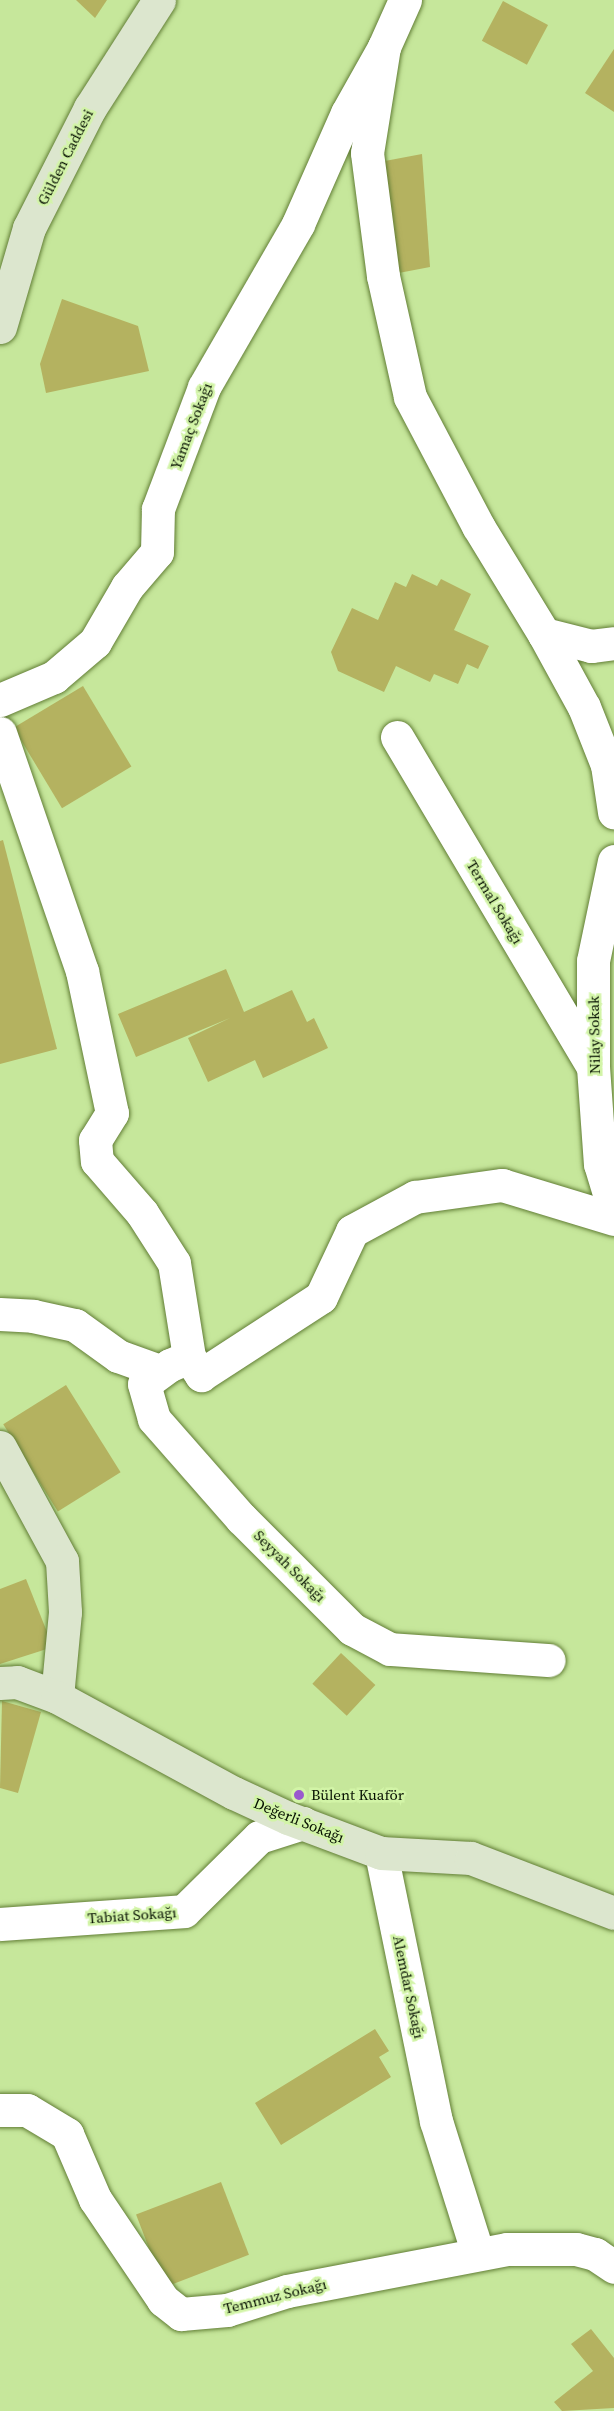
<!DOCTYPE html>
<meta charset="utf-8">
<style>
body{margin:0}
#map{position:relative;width:614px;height:2411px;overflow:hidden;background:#c6e79b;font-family:"Source Serif 4",serif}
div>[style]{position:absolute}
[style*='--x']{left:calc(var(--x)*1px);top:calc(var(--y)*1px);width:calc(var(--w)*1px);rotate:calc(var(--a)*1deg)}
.building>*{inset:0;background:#b4b260;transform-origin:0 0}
.roads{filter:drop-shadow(0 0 2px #627e36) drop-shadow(0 0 2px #627e36)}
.street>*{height:33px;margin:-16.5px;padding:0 16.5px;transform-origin:16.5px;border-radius:16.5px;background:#fff}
.secondary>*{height:33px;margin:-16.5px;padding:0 16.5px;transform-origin:16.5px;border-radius:16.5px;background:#dce6ce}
.dots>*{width:16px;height:16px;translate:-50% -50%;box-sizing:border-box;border:3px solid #d2f4a7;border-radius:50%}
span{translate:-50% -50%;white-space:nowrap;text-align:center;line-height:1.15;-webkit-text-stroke:5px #d2f4a7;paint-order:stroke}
.street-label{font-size:15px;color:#061000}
.poi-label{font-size:15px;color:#061000}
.left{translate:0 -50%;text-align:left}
</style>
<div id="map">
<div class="building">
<i style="clip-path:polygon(76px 0,107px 0,95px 18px)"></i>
<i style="left:503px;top:1px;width:51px;height:45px;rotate:28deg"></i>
<i style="clip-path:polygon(614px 49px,614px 112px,585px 93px)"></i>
<i style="clip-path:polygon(422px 154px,430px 267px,383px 276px,369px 164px)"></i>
<i style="clip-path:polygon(62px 299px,138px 326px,149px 371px,46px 393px,40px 364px)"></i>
<i style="clip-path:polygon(412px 574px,437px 586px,441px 579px,471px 594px,454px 630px,489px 646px,478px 669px,467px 664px,458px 684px,434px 674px,430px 682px,396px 666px,384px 692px,338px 671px,331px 652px,352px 608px,378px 620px,395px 582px,406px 587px)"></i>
<i style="left:83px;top:686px;width:94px;height:81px;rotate:59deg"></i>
<i style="clip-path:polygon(3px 840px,57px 1049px,0 1064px,0 841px)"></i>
<i style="clip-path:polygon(226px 969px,244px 1012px,292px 990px,307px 1022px,314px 1018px,328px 1048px,263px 1078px,255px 1060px,208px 1082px,188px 1038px,230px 1018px,136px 1057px,118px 1014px)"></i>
<i style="left:66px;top:1385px;width:103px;height:74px;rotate:58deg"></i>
<i style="clip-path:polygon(26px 1579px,53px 1647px,0 1664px,0 1589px)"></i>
<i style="left:341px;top:1653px;width:47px;height:42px;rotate:43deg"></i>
<i style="clip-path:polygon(2px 1701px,41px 1712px,18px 1793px,0 1788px)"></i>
<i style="clip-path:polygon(375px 2029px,389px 2051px,379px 2057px,391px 2077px,281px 2145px,255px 2103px)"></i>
<i style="left:221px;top:2182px;width:78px;height:91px;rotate:69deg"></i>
<i style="clip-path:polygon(591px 2329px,614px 2358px,614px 2408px,562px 2411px,554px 2402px,593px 2371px,571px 2344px)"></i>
</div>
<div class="roads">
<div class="street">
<i style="--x:405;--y:0;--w:51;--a:114.1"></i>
<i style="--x:384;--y:47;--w:107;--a:99.1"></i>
<i style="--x:367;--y:153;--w:124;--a:82.6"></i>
<i style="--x:383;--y:276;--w:124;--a:77.4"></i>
<i style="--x:410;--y:397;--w:146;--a:62.2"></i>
<i style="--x:478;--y:526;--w:127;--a:58.6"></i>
<i style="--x:544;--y:634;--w:49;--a:14.3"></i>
<i style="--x:591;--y:646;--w:23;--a:-7"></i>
<i style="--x:544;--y:634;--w:83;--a:61.3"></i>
<i style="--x:584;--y:707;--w:62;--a:68.4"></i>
<i style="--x:607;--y:765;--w:48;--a:81.5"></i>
<i style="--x:0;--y:700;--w:59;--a:-23.1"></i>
<i style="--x:54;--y:677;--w:54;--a:-40.5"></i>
<i style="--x:95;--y:642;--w:64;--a:-59.8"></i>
<i style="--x:127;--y:587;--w:46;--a:-49.4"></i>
<i style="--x:157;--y:552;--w:43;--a:-88.7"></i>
<i style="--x:158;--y:509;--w:130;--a:-69.3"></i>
<i style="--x:204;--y:387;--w:188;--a:-60"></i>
<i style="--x:298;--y:224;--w:121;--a:-66.2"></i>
<i style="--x:347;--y:113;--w:76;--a:-60.7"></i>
<i style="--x:0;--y:733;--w:252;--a:71"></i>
<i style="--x:82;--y:971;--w:145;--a:78.1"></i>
<i style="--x:112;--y:1113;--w:32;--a:122"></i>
<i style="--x:95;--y:1140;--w:21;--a:85"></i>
<i style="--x:97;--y:1161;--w:69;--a:49.1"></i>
<i style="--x:142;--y:1213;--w:59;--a:57.4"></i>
<i style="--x:174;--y:1263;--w:95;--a:80.9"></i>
<i style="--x:189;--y:1357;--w:22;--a:56"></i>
<i style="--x:201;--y:1375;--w:143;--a:-33"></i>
<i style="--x:321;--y:1297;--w:73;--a:-64.8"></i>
<i style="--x:352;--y:1231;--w:72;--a:-28.4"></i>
<i style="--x:415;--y:1197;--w:88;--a:-7.9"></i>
<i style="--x:502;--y:1185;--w:117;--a:16.9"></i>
<i style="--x:397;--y:737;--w:384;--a:59.3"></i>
<i style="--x:614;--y:861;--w:102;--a:101.9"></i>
<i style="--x:593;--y:961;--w:106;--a:90"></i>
<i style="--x:593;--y:1067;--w:97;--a:85.9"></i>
<i style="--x:600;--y:1164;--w:48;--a:73.1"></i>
<i style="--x:0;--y:1314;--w:33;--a:3"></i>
<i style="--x:33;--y:1316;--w:43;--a:12.1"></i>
<i style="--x:75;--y:1325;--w:53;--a:35.8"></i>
<i style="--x:118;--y:1356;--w:45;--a:19.7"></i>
<i style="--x:189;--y:1357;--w:21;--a:157"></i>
<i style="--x:170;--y:1365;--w:32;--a:144"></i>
<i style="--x:144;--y:1384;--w:36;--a:74"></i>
<i style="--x:154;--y:1419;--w:132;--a:48.7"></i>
<i style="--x:241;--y:1518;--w:157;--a:45"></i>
<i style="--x:352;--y:1629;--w:43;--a:27.8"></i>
<i style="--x:390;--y:1649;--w:159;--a:4"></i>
<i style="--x:381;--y:1853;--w:274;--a:78.4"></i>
<i style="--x:436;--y:2121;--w:139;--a:72.5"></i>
<i style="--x:0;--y:1924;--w:184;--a:-4"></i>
<i style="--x:184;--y:1911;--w:105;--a:-44.6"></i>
<i style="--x:259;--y:1837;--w:46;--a:-17.7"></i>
<i style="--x:0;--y:2110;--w:27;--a:0"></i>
<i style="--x:27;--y:2110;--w:47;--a:31"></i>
<i style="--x:67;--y:2134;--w:71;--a:66.7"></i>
<i style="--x:95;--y:2199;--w:122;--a:56"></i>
<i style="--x:163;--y:2300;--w:23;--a:38"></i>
<i style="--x:181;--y:2314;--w:46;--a:-5"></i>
<i style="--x:227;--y:2310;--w:63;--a:-17.6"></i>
<i style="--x:287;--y:2291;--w:224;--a:-10.8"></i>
<i style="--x:507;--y:2249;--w:69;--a:0"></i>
<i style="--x:576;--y:2249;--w:20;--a:15"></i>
<i style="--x:595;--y:2254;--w:23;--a:34"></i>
</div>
<div class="secondary">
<i style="--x:0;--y:327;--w:103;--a:-73.7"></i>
<i style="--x:29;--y:228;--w:135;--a:-63.1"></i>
<i style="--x:90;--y:108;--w:128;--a:-57.4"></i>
<i style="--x:0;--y:1447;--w:130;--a:61.5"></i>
<i style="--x:62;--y:1561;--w:51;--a:86.6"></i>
<i style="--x:65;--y:1612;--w:85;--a:95.4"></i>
<i style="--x:0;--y:1683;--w:17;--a:-3"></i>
<i style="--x:17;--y:1682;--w:43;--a:20.6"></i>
<i style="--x:57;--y:1697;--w:201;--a:28.5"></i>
<i style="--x:234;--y:1793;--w:60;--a:24.8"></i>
<i style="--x:288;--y:1818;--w:99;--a:20.6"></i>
<i style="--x:381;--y:1853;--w:90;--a:3.2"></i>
<i style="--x:471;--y:1858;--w:153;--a:21"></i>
</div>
</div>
<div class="dots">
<i style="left:299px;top:1795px;background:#9a59ce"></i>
</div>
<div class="street-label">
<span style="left:65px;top:157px;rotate:-63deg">Gülden Caddesi</span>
<span style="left:191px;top:426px;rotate:-69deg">Yamaç Sokağı</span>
<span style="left:495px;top:902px;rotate:59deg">Termal Sokağı</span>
<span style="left:594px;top:1035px;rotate:-91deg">Nilay Sokak</span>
<span style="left:290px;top:1566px;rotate:45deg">Seyyah Sokağı</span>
<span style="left:299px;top:1820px;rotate:22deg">Değerli Sokağı</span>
<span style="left:132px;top:1915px;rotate:-4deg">Tabiat Sokağı</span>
<span style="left:409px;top:1987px;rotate:78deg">Alemdar Sokağı</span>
<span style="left:275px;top:2296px;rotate:-14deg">Temmuz Sokağı</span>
</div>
<div class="poi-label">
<span class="left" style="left:311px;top:1795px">Bülent Kuaför</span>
</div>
</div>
